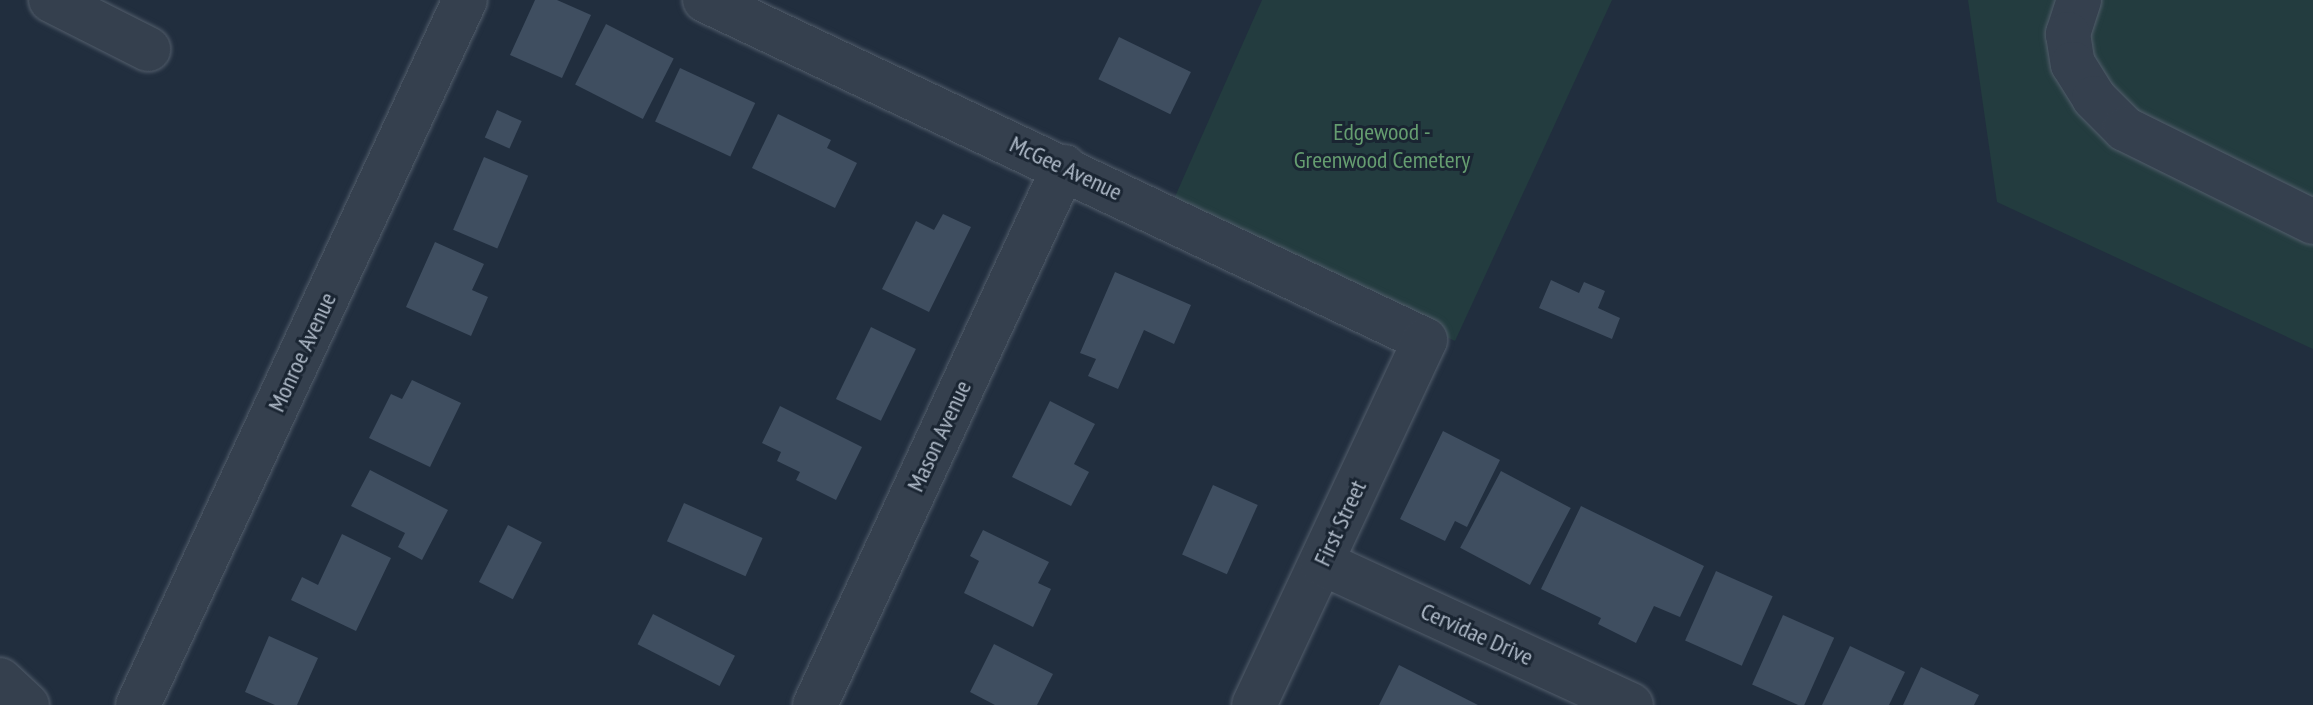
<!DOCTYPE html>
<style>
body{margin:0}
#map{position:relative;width:2313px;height:705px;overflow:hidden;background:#212e3e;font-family:"PT Sans Narrow",sans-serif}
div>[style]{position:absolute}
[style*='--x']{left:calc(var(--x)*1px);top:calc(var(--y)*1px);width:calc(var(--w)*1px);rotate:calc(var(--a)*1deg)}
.green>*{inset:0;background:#233c3f}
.building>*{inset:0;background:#3f4e60;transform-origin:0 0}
.roads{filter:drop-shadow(0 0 2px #535e6c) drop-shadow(0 0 2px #535e6c)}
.minor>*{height:44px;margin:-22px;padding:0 22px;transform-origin:22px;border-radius:22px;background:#35404e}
span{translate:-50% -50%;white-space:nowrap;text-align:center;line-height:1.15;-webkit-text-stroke:6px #1a2532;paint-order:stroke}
.park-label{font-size:24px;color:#659d70}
.street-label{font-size:24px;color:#b0bbc9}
</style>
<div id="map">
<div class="green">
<i style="clip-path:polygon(1262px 0,1612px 0,1455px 341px,1170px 208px)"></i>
<i style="clip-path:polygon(1968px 0,2313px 0,2313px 349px,1997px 202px)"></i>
</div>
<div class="building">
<i style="clip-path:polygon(535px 0,557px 0,591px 15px,562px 78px,510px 55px)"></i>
<i style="left:606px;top:24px;width:76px;height:68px;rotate:27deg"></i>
<i style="left:1119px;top:37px;width:80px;height:47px;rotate:26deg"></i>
<i style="left:680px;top:68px;width:83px;height:59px;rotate:25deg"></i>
<i style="left:497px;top:110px;width:27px;height:30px;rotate:24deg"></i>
<i style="clip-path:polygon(778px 114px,831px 140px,827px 148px,857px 163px,835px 208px,752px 168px)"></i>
<i style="left:484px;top:157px;width:48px;height:79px;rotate:23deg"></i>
<i style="clip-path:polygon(943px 214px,971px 227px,929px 312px,882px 289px,916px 221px,934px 230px)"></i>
<i style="clip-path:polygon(435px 242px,484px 264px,472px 290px,488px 297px,471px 336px,406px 307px)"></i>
<i style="clip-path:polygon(1115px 272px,1191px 305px,1174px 344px,1144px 330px,1118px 389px,1088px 376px,1096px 359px,1080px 353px)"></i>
<i style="clip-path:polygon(1551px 280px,1579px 293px,1584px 282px,1605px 291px,1598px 308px,1620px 318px,1612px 339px,1539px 308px)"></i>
<i style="left:871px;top:327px;width:50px;height:80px;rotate:26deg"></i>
<i style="clip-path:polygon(412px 380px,461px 403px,430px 467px,369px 438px,391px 394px,402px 399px)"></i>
<i style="clip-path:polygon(1050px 401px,1095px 424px,1074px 464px,1089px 472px,1071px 506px,1012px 477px)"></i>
<i style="clip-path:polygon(780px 406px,862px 447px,836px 500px,796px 480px,800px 472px,777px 461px,781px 452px,762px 443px)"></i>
<i style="clip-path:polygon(1443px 431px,1500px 460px,1467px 527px,1455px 521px,1445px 541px,1400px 519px)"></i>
<i style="clip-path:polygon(370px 470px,448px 510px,422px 560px,398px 547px,405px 533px,351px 506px)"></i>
<i style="left:1501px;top:471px;width:79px;height:87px;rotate:28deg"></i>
<i style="left:1213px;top:485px;width:49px;height:76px;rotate:24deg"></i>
<i style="left:684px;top:503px;width:86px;height:42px;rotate:24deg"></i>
<i style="clip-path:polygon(1581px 506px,1704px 566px,1680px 617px,1654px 606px,1636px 643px,1598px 624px,1601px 618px,1541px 589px)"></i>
<i style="left:508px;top:525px;width:38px;height:64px;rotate:27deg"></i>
<i style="clip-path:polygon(983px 530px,1049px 562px,1038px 583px,1051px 589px,1033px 627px,964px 593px,979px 561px,970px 556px)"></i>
<i style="clip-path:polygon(342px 534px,391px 558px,356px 631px,291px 600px,302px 577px,318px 585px)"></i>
<i style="left:1716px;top:571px;width:62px;height:76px;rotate:24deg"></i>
<i style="left:653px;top:614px;width:92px;height:34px;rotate:27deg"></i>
<i style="left:1783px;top:615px;width:56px;height:76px;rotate:24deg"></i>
<i style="clip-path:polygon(269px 636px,318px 658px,297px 705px,275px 705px,245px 692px)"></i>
<i style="clip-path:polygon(994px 644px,1053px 674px,1037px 705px,995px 705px,970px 692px)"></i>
<i style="clip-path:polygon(1850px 646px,1905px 672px,1889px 705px,1822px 705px)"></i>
<i style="clip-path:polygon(1399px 665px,1478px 705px,1379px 705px)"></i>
<i style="clip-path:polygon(1921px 667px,1979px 695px,1974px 705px,1903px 705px)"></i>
</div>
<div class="roads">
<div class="minor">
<i style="--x:51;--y:0;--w:109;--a:26.8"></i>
<i style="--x:705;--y:0;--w:796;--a:25.28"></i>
<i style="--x:1425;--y:340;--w:403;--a:115.1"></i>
<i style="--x:2079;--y:0;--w:36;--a:108"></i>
<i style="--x:2068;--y:34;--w:30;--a:81"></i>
<i style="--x:2073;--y:64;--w:40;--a:58"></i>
<i style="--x:2094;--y:98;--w:44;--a:45"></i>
<i style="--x:2125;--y:129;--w:210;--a:26.3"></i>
<i style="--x:1322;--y:563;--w:340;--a:24.7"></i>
<i style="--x:0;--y:680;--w:37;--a:43"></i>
<i style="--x:138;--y:705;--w:777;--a:-65.12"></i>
<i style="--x:815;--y:705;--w:593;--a:-65.16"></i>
</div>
</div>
<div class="park-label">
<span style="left:1382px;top:146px">Edgewood -<br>Greenwood Cemetery</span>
</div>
<div class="street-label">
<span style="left:1066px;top:168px;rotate:25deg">McGee Avenue</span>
<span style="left:302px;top:352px;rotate:-65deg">Monroe Avenue</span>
<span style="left:939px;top:436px;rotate:-65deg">Mason Avenue</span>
<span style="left:1340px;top:523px;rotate:-65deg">First Street</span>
<span style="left:1477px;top:634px;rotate:24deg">Cervidae Drive</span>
</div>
</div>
